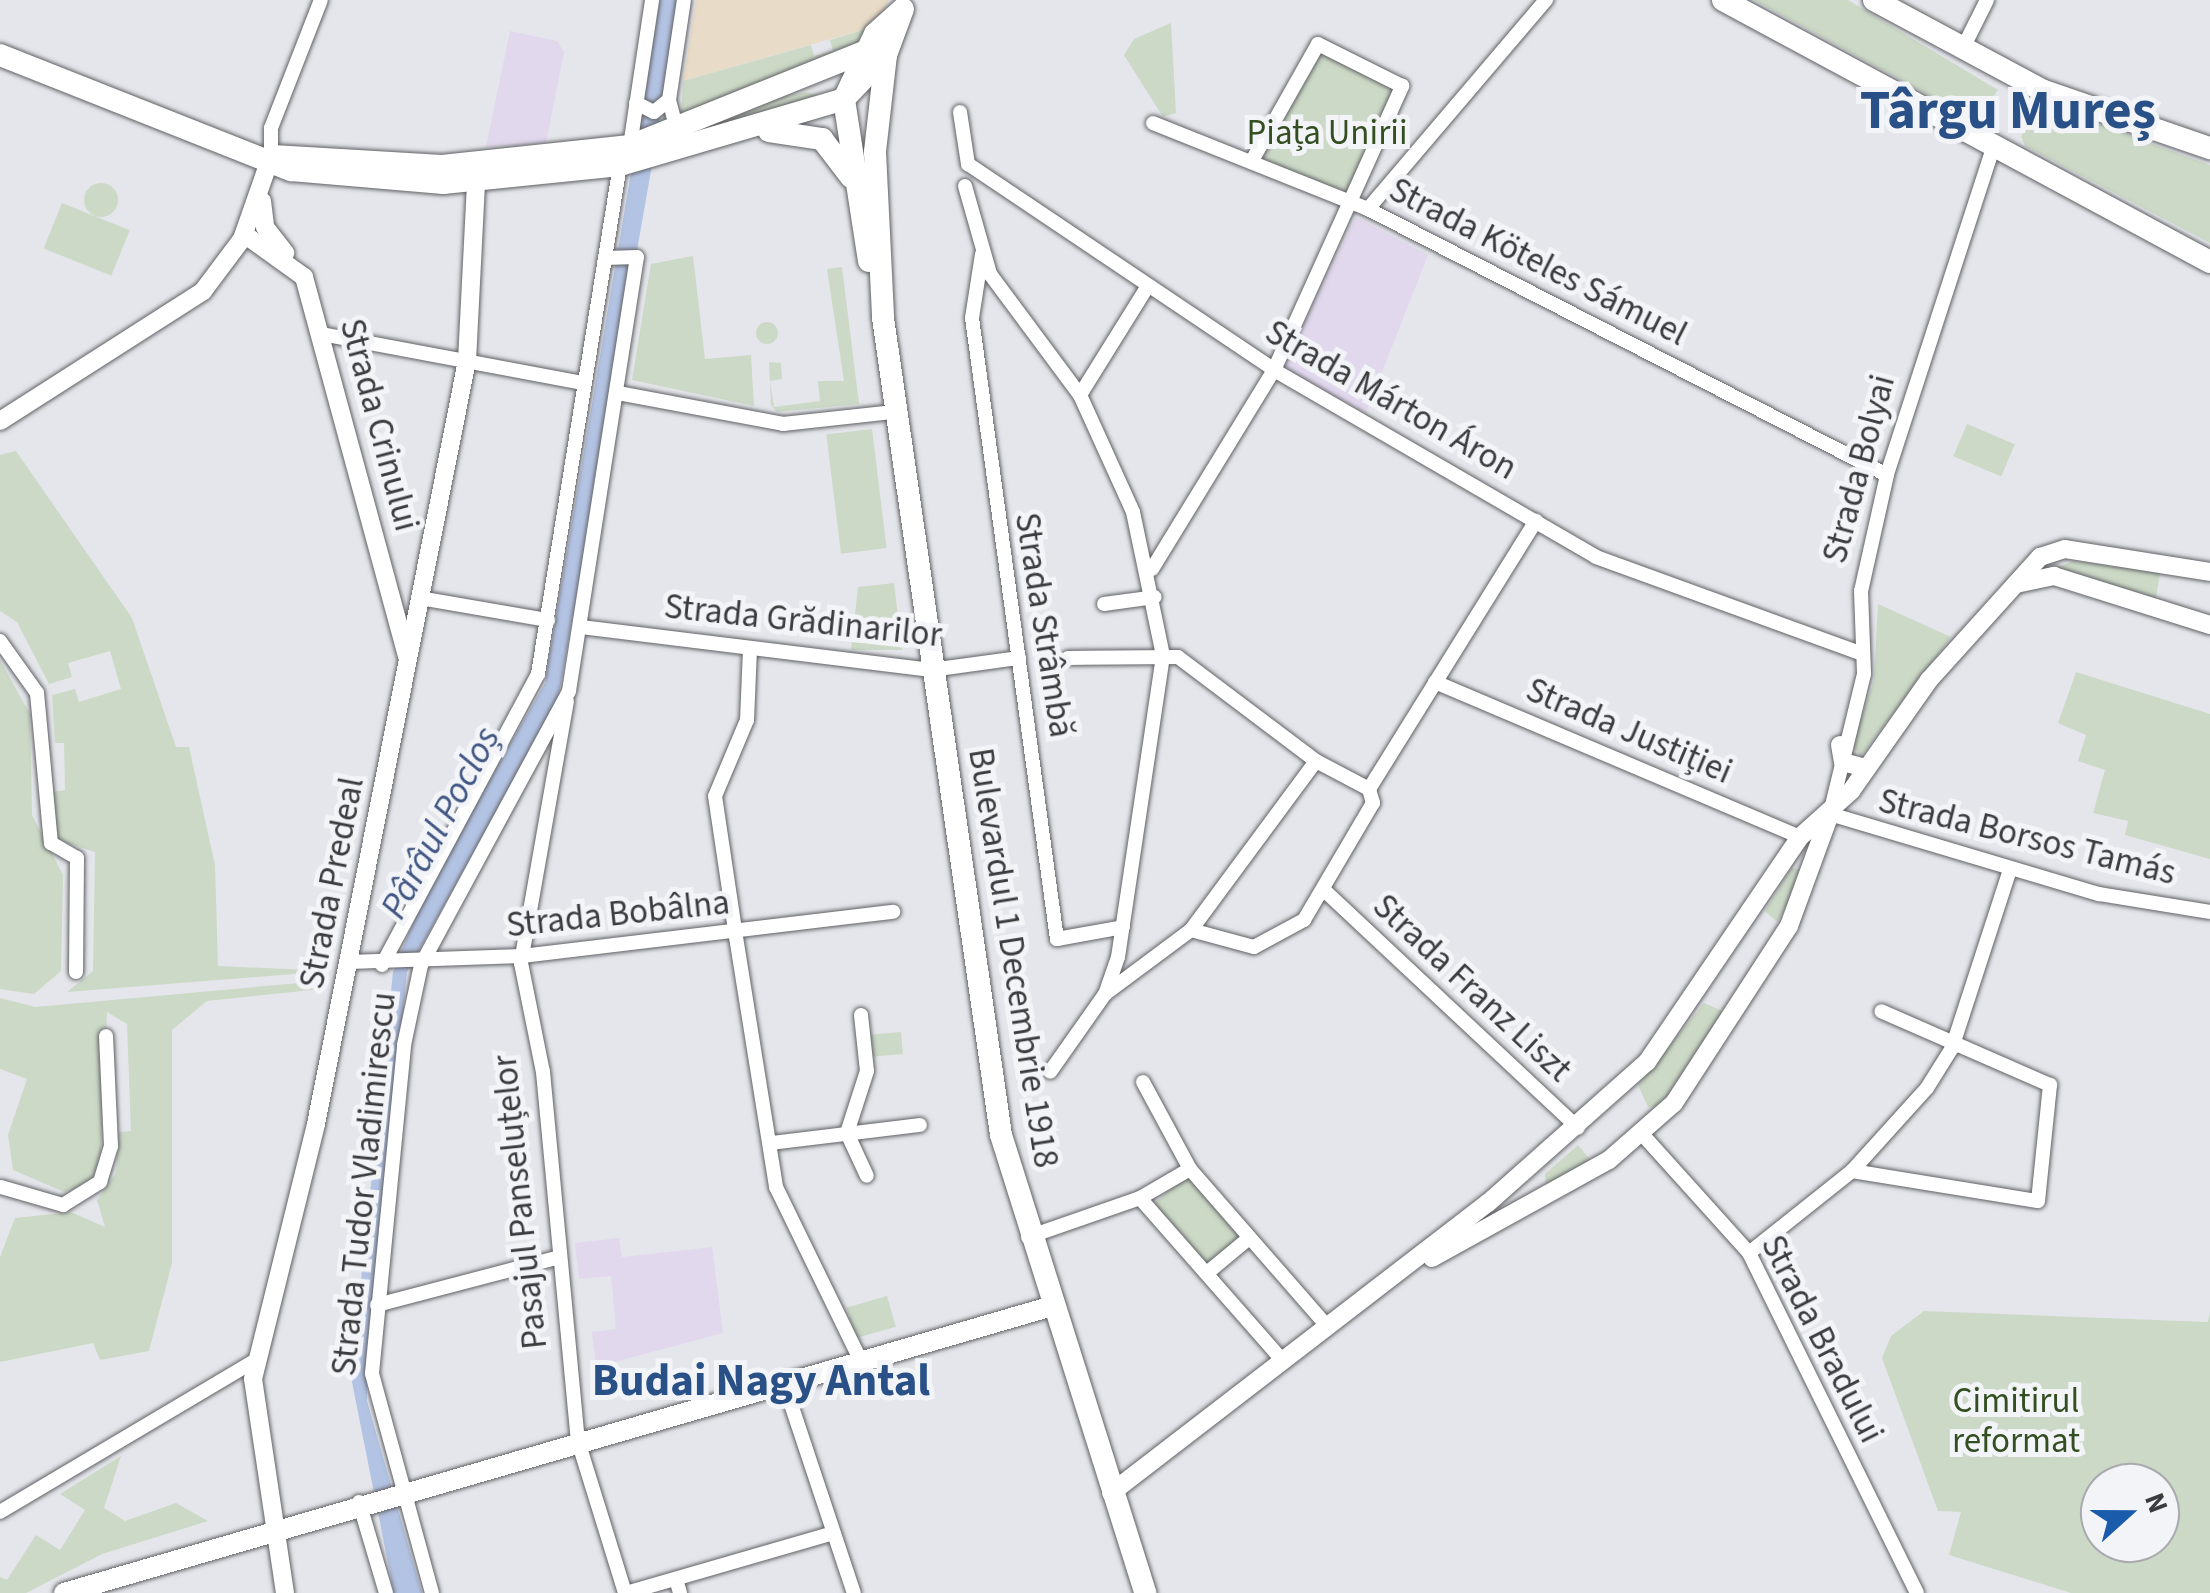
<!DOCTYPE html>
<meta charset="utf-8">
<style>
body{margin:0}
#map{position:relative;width:2210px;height:1593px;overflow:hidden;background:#e4e6eb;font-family:"Source Sans 3",sans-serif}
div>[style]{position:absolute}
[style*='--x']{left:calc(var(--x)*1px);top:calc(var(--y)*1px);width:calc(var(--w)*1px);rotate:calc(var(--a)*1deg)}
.commercial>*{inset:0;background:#e8dbc7}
.medical>*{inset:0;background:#e1d8ed}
.green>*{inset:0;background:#ccd9c6;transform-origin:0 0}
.round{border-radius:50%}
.water>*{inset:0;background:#b3c3e3}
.roads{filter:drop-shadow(0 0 2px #606165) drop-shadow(0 0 2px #606165)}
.minor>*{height:14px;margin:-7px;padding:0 7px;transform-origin:7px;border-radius:7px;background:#fff}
.tertiary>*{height:18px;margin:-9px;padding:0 9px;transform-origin:9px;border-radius:9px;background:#fff}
.secondary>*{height:20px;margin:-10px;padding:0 10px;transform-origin:10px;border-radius:10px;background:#fff}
.primary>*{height:22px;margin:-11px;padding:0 11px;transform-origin:11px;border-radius:11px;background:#fff}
span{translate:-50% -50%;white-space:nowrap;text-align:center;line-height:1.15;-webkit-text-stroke:10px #f2f4f8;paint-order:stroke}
.park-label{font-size:35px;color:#334e21}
.street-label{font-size:35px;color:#3c3c3e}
.water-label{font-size:38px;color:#415683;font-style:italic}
.district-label{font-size:45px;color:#295187;font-weight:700}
.town-label{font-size:55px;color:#295187;font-weight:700}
.north{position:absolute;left:2080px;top:1463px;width:100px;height:100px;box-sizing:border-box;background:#f2f4f8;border:2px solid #a9aaae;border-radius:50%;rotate:69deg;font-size:28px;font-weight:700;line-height:40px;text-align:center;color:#3c3c3e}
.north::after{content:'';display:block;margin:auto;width:35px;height:45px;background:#1a5bac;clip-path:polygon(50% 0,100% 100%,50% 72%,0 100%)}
</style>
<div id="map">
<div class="commercial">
<i style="clip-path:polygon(696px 0,889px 0,876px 26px,683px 81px)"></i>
</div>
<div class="medical">
<i style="clip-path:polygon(510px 31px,557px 41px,564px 52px,546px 143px,486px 147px)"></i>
<i style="clip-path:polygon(1356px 217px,1428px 255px,1366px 413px,1283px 367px)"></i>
<i style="clip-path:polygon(619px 1238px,622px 1257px,712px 1247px,723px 1333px,596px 1367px,592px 1332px,616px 1329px,611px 1276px,579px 1279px,575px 1243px)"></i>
</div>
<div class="green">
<i style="clip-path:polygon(1754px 0,1848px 0,1998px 90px,1976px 121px)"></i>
<i style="clip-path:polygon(1171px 23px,1176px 113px,1163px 117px,1124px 55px,1134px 39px)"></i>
<i style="clip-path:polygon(876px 26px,863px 42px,681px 115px,683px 81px,811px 45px,814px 56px,833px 51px,830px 40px)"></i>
<i style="clip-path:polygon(1315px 46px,1399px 83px,1353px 202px,1253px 159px)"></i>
<i style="clip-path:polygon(806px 92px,828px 98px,705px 129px,782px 97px)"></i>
<i style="clip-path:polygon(2044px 104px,2210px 165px,2210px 243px,2025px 146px,2021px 136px)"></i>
<i class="round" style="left:84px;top:183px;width:34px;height:34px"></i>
<i style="left:62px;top:203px;width:73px;height:49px;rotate:22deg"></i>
<i style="clip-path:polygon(693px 256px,705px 359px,751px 355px,754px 406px,632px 380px,651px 264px)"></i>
<i style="clip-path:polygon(842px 267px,859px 404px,777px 412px,771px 405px,769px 362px,781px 363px,782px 379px,770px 381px,774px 407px,820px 401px,818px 381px,844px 381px,827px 269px)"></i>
<i class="round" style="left:756px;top:322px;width:22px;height:22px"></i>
<i style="left:1967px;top:424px;width:52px;height:35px;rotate:23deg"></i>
<i style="left:872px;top:429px;width:120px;height:46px;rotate:83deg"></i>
<i style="clip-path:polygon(16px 451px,132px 618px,176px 747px,189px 747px,215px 865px,218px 966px,331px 971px,67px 992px,93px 971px,95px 852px,58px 840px,53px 792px,65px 790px,64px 743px,55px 743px,52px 695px,75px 689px,79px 702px,121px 689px,110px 651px,68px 663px,72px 677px,49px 684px,17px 622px,0 611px,0 455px)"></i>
<i style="clip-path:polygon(2074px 561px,2160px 573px,2156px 598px,2056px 568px)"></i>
<i style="clip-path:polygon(894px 583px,902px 650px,851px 650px,858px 587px)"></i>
<i style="clip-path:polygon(1878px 604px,1951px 637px,1861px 756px,1852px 746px,1874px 680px)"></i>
<i style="clip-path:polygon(0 660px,30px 714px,32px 815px,63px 875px,61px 971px,34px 994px,0 989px)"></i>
<i style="clip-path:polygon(2076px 672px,2210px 714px,2210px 859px,2125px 835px,2128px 821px,2093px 813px,2105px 770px,2078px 761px,2086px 735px,2058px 723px)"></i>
<i style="clip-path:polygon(1792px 868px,1806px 871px,1777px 922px,1765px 911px)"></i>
<i style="clip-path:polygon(321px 981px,321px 989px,207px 1001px,172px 1030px,172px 1263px,149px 1351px,100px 1360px,93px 1343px,0 1362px,0 1257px,15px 1218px,71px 1212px,105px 1227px,97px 1200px,116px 1173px,119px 1132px,131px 1131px,127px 1024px,107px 1012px,100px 1167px,87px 1185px,64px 1192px,13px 1170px,8px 1135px,27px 1079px,0 1069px,0 998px,35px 1007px)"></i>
<i style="clip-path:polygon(1704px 1003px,1724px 1012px,1660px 1107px,1648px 1107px,1638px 1085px)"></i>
<i style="left:901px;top:1032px;width:22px;height:32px;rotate:85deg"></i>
<i style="clip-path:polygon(1578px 1145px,1593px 1163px,1546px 1188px,1545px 1174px)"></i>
<i style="left:1188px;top:1174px;width:92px;height:49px;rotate:49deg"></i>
<i style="left:887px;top:1296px;width:32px;height:42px;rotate:74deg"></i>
<i style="clip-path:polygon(evenodd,1924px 1311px,2208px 1322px,2210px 1312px,2210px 1593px,2071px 1593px,1949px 1555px,1961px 1512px,1938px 1511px,1882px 1358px,1891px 1336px,1924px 1311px,2100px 1483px,2160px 1483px,2160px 1543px,2100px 1543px,2100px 1483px)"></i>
<i style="clip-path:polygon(121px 1456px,104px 1508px,125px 1521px,176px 1503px,208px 1521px,102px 1554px,26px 1593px,0 1593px,0 1577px,7px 1580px,36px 1535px,60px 1550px,85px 1510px,60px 1494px)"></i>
</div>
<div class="water">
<i style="clip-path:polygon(660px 0,681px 0,558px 700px,407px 972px,367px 1365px,367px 1401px,422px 1593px,394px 1593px,351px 1377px,393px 972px,425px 893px,545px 683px)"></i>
</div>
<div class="roads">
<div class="minor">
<i style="--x:1962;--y:50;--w:56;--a:-63.4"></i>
<i style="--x:636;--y:103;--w:20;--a:27"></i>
<i style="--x:654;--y:112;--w:19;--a:-39"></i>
<i style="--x:960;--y:112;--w:53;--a:81.3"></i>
<i style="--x:968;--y:164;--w:369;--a:33.9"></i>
<i style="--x:1274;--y:370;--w:372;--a:30.1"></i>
<i style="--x:1596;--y:557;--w:283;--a:20"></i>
<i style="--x:1153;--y:123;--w:232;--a:21.8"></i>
<i style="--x:1368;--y:209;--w:583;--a:27.14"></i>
<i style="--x:677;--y:130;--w:31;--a:-105"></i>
<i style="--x:669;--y:100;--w:101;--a:-81.5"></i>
<i style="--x:630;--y:146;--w:148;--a:-81.4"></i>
<i style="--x:1993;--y:148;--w:344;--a:108"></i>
<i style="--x:1887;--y:475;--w:119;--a:102.6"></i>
<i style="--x:1861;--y:591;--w:83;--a:87.9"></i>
<i style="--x:1864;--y:674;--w:144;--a:103.7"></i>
<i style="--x:1830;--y:814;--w:281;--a:16.6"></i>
<i style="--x:2099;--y:894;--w:112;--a:9.2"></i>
<i style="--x:271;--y:156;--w:28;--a:-90"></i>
<i style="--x:271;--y:128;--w:137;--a:-68.7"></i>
<i style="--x:965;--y:186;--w:91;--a:74.1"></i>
<i style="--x:990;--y:274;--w:151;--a:53.4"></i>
<i style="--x:1080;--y:395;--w:128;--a:65.6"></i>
<i style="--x:1133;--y:512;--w:147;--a:78.2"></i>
<i style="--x:1163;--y:656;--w:304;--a:98.5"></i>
<i style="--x:1118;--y:957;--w:39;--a:109"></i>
<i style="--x:1105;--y:994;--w:95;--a:125.2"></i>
<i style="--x:1368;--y:209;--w:275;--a:-49.6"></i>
<i style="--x:982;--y:254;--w:65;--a:98.9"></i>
<i style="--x:972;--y:318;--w:627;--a:82.21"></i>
<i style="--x:1057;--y:939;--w:67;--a:-10.3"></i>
<i style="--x:321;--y:334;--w:268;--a:10.6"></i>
<i style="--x:618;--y:393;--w:168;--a:10.6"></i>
<i style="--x:783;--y:424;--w:112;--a:-6.2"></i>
<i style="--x:1080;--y:395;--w:125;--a:-58.1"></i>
<i style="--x:1152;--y:569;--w:233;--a:-58.5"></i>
<i style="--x:1274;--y:370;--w:312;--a:-65.7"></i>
<i style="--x:1402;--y:86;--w:94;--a:-153.4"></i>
<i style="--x:1318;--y:44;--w:132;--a:119.5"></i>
<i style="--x:420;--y:598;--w:130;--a:9.8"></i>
<i style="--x:1104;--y:604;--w:51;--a:-7.8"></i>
<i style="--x:581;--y:627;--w:353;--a:7"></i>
<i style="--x:931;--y:670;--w:89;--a:-7.8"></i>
<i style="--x:0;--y:641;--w:64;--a:54.6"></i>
<i style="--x:37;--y:693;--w:151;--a:84.7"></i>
<i style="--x:51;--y:843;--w:30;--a:30"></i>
<i style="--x:77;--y:858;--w:114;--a:90.5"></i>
<i style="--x:750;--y:649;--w:71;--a:92.4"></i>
<i style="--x:747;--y:720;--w:82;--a:112.8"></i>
<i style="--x:715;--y:796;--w:143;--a:81.5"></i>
<i style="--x:736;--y:937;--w:253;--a:80.9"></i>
<i style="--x:776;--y:1187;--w:194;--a:64"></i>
<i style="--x:1068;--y:658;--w:110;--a:-0.5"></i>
<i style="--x:1178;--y:657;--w:173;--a:37"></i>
<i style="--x:1316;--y:761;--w:60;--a:27.8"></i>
<i style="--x:1435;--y:682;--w:397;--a:23"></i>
<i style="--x:567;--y:701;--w:266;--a:100"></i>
<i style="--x:521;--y:963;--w:111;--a:78.6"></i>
<i style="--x:543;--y:1072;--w:371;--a:84.6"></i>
<i style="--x:578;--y:1441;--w:159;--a:72.8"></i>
<i style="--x:1326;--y:892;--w:345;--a:43.1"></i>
<i style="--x:1191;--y:930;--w:65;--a:15.1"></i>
<i style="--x:1254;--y:947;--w:57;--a:-28.4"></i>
<i style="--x:1304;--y:920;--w:136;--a:-59.5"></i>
<i style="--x:1373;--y:803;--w:15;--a:-106"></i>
<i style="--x:1369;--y:789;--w:316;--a:-58.1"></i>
<i style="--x:349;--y:962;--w:173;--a:-2"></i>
<i style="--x:522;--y:956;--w:374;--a:-6.8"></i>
<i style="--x:382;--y:965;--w:330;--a:-61.8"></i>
<i style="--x:538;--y:674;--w:516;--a:-80.85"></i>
<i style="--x:1105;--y:994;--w:107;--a:-36.7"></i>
<i style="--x:1191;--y:930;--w:210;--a:-53.5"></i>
<i style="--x:861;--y:1015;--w:56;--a:83.9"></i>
<i style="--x:867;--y:1071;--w:65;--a:107.9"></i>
<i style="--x:847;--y:1133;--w:47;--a:65.1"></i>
<i style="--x:1143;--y:1082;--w:99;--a:61.6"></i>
<i style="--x:1642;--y:1134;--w:160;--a:48"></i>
<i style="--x:1749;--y:1253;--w:379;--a:63.7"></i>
<i style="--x:771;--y:1143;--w:150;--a:-6.9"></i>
<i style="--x:1852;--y:1171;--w:188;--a:9.2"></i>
<i style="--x:2038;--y:1201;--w:117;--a:-84.1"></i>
<i style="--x:2050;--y:1085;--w:184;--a:-156.4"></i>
<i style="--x:1;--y:1187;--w:65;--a:16.2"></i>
<i style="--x:63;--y:1205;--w:44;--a:-31.9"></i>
<i style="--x:100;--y:1182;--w:38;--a:-73"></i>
<i style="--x:111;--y:1146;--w:110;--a:-92.6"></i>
<i style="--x:1028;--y:1237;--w:119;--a:-19.2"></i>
<i style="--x:1749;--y:1253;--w:132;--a:-38.5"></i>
<i style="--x:1852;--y:1171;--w:112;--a:-47.9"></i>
<i style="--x:1927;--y:1088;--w:47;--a:-58"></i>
<i style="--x:1952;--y:1048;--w:188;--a:-72"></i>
<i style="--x:1207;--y:1273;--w:55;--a:-39.8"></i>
<i style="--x:377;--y:1305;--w:185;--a:-14.7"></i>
<i style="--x:1283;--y:1361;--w:217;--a:-131.3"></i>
<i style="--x:1140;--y:1198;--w:58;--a:-30.1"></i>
<i style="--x:1190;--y:1169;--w:208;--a:48.9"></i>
<i style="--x:784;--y:1383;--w:221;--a:71.6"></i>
<i style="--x:359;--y:1502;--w:95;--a:73.5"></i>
<i style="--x:0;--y:1512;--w:301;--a:-30.7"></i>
<i style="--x:676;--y:1579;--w:15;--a:74"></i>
<i style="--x:432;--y:1593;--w:228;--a:-105.3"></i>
<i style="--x:372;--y:1373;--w:330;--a:-84.4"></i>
<i style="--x:404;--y:1045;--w:82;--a:-78"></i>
<i style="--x:421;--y:965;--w:311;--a:-61.6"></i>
<i style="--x:569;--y:691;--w:439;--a:-81.1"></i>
<i style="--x:637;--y:257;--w:32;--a:178"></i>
<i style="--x:626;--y:1593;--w:216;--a:-16.1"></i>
</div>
<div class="tertiary">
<i style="--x:262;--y:201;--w:26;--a:83"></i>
<i style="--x:265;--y:227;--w:33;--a:52"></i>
<i style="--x:244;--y:234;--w:74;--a:35.6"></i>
<i style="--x:304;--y:277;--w:394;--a:74.8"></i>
<i style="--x:0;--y:421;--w:241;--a:-32.6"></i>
<i style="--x:203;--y:291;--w:65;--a:-53.1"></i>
<i style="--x:242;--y:239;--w:88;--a:-70.7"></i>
<i style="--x:2016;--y:584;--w:39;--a:-12"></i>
<i style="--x:2054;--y:576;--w:164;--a:17.4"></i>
<i style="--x:1840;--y:745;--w:17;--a:80"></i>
<i style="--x:1843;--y:762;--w:23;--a:15"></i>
<i style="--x:1432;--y:1258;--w:202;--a:-29"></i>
<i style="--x:1609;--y:1160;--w:86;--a:-41.2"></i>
<i style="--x:1674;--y:1103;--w:211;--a:-57"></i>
<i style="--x:1789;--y:926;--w:119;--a:-69.9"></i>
<i style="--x:1111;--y:1493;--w:476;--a:-37.6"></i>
<i style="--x:1488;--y:1203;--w:213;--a:-41.6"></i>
<i style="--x:1647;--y:1062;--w:272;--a:-55.8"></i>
<i style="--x:1800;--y:837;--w:69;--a:-42"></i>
<i style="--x:1851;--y:791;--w:136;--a:-54.9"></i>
<i style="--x:1929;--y:680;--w:166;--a:-47.9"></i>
<i style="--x:2040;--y:557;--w:26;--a:-18"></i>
<i style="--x:2065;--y:549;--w:147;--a:9"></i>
<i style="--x:285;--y:1593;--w:216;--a:-98.5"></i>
<i style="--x:253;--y:1379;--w:263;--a:-76.1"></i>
<i style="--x:316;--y:1124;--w:778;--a:-78.81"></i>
<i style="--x:467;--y:361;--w:180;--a:-87.1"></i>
</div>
<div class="secondary">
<i style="--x:64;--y:1593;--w:1026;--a:-16.19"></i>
</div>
<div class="primary">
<i style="--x:1723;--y:0;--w:553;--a:28.28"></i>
<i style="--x:1874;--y:0;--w:193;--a:28.2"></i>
<i style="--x:2044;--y:91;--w:176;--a:19"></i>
<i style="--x:0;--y:55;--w:313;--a:21.6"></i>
<i style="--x:291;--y:170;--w:153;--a:4.9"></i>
<i style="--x:443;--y:183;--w:178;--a:-5.8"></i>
<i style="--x:620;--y:165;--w:234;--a:-16.4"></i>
<i style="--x:844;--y:99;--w:61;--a:-46.3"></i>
<i style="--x:886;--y:55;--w:49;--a:-69.7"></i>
<i style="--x:886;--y:55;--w:98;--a:96.5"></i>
<i style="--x:875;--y:152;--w:166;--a:87.2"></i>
<i style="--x:883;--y:318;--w:825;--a:81.78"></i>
<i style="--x:1001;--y:1135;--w:480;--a:72.5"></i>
<i style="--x:769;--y:131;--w:54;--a:8.6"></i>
<i style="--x:822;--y:139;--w:48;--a:52.7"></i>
<i style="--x:273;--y:156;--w:169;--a:3.4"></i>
<i style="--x:442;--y:166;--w:189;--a:-6.1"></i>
<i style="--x:630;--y:146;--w:252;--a:-21.9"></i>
<i style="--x:869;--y:261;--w:164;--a:-98.8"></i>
<i style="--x:844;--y:99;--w:72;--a:-64.5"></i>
<i style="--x:875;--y:34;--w:36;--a:-42"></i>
</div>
</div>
<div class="park-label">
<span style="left:1327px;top:133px">Piața Unirii</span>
<span style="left:2016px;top:1421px">Cimitirul<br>reformat</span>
</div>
<div class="street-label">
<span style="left:1538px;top:262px;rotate:27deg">Strada Köteles Sámuel</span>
<span style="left:1391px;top:400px;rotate:30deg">Strada Márton Áron</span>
<span style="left:379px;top:425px;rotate:75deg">Strada Crinului</span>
<span style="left:1859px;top:469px;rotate:-75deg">Strada Bolyai</span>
<span style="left:803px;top:621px;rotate:6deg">Strada Grădinarilor</span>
<span style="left:1044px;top:625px;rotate:81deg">Strada Strâmbă</span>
<span style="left:1629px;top:731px;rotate:23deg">Strada Justiției</span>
<span style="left:2027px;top:837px;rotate:14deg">Strada Borsos Tamás</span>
<span style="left:332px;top:883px;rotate:-79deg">Strada Predeal</span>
<span style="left:618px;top:914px;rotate:-6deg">Strada Bobâlna</span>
<span style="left:1013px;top:958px;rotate:81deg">Bulevardul 1 Decembrie 1918</span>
<span style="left:1472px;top:988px;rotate:43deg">Strada Franz Liszt</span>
<span style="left:364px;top:1184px;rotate:-84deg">Strada Tudor Vladimirescu</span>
<span style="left:520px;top:1202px;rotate:-96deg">Pasajul Panseluțelor</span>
<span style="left:1822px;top:1339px;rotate:63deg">Strada Bradului</span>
</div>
<div class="water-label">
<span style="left:441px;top:823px;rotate:-62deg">Pârâul Pocloș</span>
</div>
<div class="district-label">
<span style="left:761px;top:1382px">Budai Nagy Antal</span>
</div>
<div class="town-label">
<span style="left:2008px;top:112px">Târgu Mureș</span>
</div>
<div class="north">N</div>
</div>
